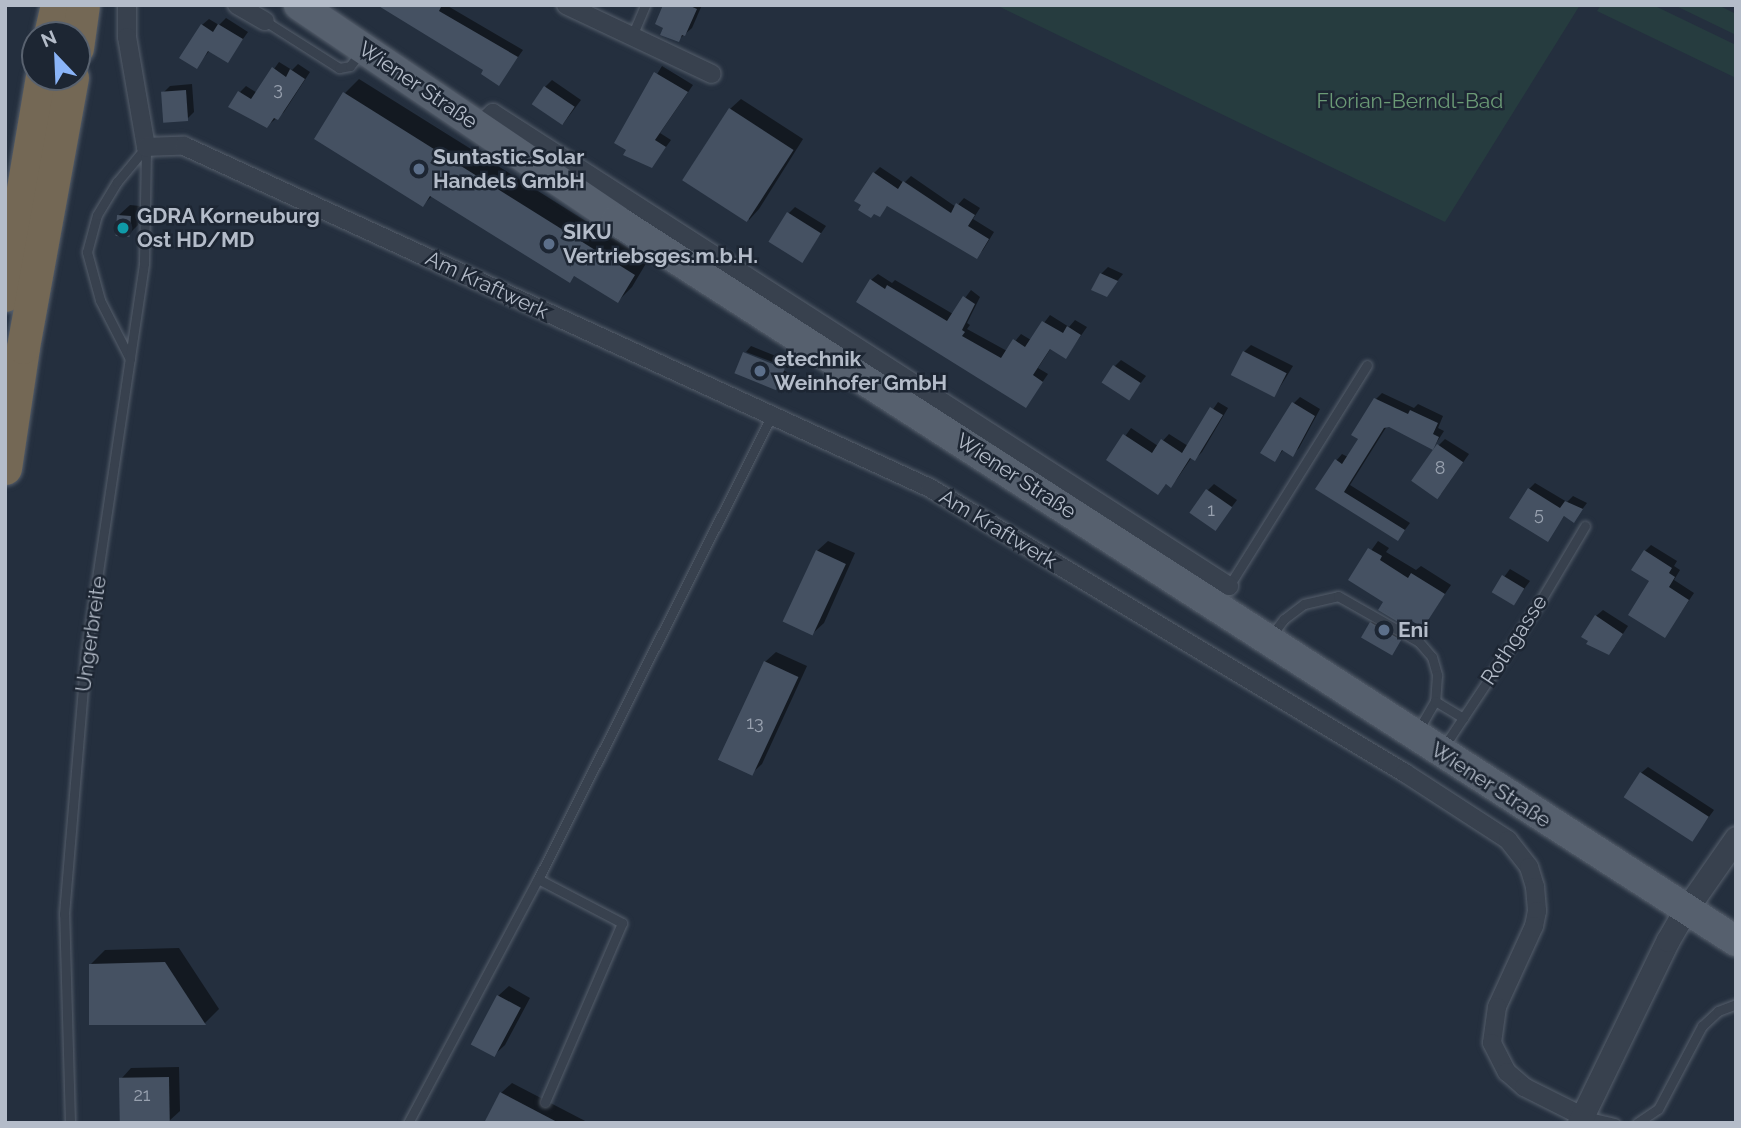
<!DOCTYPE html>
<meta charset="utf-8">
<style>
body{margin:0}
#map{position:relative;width:1741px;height:1128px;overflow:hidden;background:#242f3e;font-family:Raleway,sans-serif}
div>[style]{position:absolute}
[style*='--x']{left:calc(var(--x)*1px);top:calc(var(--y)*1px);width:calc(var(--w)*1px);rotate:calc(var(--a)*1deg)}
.green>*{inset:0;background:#263c3f}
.shadow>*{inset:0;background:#0007}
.building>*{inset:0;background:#455162;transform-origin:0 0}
.roads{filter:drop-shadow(0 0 2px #565f6c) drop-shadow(0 0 2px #565f6c)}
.service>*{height:9px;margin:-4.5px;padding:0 4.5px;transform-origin:4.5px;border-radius:4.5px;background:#38414e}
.minor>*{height:18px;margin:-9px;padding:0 9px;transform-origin:9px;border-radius:9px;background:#38414e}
.tertiary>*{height:23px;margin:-11.5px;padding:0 11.5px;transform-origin:11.5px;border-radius:11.5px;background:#38414e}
.primary>*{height:30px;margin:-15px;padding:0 15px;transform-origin:15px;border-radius:15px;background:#56606e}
.motorway>*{height:33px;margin:-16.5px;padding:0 16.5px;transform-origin:16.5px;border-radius:16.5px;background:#746855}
.dots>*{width:19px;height:19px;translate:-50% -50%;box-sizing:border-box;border:4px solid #1d2633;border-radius:50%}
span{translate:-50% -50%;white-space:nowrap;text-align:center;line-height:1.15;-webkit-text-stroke:5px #1d2633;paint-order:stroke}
.number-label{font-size:18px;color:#98a1af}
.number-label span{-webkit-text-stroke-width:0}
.street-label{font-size:21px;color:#b4bcc9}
.park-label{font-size:21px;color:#6b9a76}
.poi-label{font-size:21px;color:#b4bcc9;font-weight:700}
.left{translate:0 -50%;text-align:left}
.frame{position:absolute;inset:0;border:7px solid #b4bcc9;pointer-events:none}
.north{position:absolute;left:21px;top:21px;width:70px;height:70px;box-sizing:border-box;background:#1d2633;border:2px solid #59626f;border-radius:50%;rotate:337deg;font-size:19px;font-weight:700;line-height:28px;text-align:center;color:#b4bcc9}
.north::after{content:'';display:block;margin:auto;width:24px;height:32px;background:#8ab4f8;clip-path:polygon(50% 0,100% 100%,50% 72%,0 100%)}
</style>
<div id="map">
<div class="green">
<i style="clip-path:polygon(996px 5px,1580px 5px,1445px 222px)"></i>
<i style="clip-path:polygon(1601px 5px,1653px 5px,1736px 45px,1736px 78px,1597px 11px)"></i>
<i style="clip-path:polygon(1674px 5px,1718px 5px,1736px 14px,1736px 35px)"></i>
</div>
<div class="shadow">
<i style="clip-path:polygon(395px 5px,446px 5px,523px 50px,499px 84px,486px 70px)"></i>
<i style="clip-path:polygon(665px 5px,702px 5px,692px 28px,678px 40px,665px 27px)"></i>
<i style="clip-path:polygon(226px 18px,248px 32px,227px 61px,210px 50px,197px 66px,202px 25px,209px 19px,219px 25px)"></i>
<i style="clip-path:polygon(279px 62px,292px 70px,298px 64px,310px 72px,284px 112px,267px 126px,240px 92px,246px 86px,257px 93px)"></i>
<i style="clip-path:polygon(662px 66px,693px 85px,660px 133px,671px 140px,652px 166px,616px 142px)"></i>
<i style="clip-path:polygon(359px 79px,648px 260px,632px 287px,618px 301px,433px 195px,423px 205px,345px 93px)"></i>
<i style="clip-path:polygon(552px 80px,581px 100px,563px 124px,545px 87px)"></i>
<i style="clip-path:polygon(192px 84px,194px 112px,187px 119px,163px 93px,170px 86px)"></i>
<i style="clip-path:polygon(741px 99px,803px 139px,759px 209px,749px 220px,730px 109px)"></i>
<i style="clip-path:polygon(880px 167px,904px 183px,911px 176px,956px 207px,964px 198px,980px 208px,973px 219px,994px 232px,983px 250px,977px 256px,888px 205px,879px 215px,874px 173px)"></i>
<i style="clip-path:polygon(130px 205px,140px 206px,138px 225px,128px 235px,119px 215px)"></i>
<i style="clip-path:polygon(795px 207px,826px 226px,802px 261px,789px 213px)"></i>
<i style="clip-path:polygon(1108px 267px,1123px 274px,1106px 295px,1101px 274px)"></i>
<i style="clip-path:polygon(878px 274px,892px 283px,895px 280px,953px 314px,971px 290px,980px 297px,967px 323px,970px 325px,967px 329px,1007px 351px,1021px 334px,1031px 340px,1050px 315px,1069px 327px,1075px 320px,1087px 327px,1066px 357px,1051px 348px,1038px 368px,1048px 374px,1026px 406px,871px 280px)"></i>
<i style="clip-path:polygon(1251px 345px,1293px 366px,1275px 395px,1244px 352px)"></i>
<i style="clip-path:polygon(751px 346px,791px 362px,788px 368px,746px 352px)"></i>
<i style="clip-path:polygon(744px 353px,787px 372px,783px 381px,776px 388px,737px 372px)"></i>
<i style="clip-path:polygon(1121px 360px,1146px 376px,1129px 398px,1115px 366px)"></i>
<i style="clip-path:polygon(1382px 393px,1414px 408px,1418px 404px,1443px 416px,1438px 428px,1444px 431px,1433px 448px,1387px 426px,1350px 485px,1410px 523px,1398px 539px,1318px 489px,1336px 461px,1342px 454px,1348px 457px,1360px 438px,1376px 399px)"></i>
<i style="clip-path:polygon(1300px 397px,1320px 409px,1299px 448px,1293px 454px,1284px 449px,1275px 460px,1294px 403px)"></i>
<i style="clip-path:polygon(1218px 402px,1228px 408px,1202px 452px,1195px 459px,1192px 457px,1177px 479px,1171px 485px,1167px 483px,1158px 493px,1109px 459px,1131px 428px,1158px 446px,1169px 434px,1188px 446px)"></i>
<i style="clip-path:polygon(1445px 439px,1469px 454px,1441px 494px,1438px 446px)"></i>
<i style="clip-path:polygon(1535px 483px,1567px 502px,1573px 496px,1587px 503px,1574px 520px,1565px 515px,1547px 540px,1529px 489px)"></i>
<i style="clip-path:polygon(1214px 484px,1237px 500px,1215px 529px,1208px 490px)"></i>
<i style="clip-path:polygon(828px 541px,855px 553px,824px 623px,813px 633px,817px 551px)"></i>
<i style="clip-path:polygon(1378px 541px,1389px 548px,1386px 552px,1416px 570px,1421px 566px,1451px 585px,1423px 626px,1413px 620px,1408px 626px,1385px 602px,1350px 580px)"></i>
<i style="clip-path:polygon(1651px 545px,1677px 561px,1674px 566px,1680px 570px,1674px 580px,1694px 593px,1665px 636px,1645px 551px)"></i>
<i style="clip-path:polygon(1510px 569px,1530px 581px,1513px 604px,1493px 592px)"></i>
<i style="clip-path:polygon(1603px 610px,1628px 626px,1615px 646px,1596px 616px)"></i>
<i style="clip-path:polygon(1374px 620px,1402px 636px,1393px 651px,1371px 623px)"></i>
<i style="clip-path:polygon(776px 652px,807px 666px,762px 764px,751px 774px,765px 662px)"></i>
<i style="clip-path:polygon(1648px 767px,1714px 810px,1692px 840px,1641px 773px)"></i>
<i style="clip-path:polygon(179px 948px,219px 1009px,205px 1023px,91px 1024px,91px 964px,105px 950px)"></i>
<i style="clip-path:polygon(509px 986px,530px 998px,505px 1045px,494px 1055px,498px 996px)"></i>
<i style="clip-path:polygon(179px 1067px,180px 1111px,169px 1121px,121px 1079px,131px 1068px)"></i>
<i style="clip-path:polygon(512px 1083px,589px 1123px,486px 1123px,501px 1093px)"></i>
</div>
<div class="building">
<i style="clip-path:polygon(377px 5px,442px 5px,439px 11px,518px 57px,499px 86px,481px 74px,483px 70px)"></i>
<i style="clip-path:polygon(663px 5px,688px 5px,697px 9px,685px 36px,682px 35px,679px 42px,660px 35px,663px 28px,655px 24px)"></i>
<i style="clip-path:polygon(201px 24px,213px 32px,218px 24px,243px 39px,228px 63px,208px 51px,197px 69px,179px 58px)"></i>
<i style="clip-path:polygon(272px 67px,286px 77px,290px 69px,305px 79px,278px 120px,274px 118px,267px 128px,228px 107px,238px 91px,251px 99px)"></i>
<i style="clip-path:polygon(654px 72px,688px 92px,655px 140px,666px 147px,652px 168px,623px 155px,626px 150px,614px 143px)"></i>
<i style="left:544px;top:86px;width:37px;height:22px;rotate:34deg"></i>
<i style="left:186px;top:90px;width:31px;height:25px;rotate:86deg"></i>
<i style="clip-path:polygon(343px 92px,635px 275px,618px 303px,574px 276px,570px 283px,430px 196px,423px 207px,314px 139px)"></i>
<i style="left:729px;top:108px;width:77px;height:86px;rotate:33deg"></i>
<i style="clip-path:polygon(873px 172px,898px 189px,903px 181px,951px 213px,956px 203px,975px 215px,968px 226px,989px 239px,977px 259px,887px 206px,880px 217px,874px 214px,871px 218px,858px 210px,861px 205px,854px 201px)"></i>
<i style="left:787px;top:212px;width:40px;height:35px;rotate:32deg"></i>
<i style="left:117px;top:215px;width:14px;height:21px;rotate:4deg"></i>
<i style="clip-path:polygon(1100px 273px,1118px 281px,1107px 297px,1091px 290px)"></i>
<i style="clip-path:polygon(870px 279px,885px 289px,887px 285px,947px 321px,963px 296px,975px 304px,962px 330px,965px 332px,962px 336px,1001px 358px,1013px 339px,1025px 347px,1042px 321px,1063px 333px,1067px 326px,1081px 335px,1066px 359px,1050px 349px,1033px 375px,1043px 382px,1026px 408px,856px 302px)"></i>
<i style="left:1243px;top:351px;width:49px;height:27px;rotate:27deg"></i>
<i style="left:743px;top:352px;width:45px;height:23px;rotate:22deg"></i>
<i style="left:1113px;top:365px;width:33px;height:21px;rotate:33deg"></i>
<i style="clip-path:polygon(1374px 398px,1408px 414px,1410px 410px,1438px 423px,1433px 434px,1439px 437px,1433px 450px,1389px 427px,1384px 428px,1344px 492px,1405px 530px,1398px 541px,1315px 489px,1335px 459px,1342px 464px,1358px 439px,1351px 435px)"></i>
<i style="clip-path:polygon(1292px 402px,1315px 416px,1293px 457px,1282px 450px,1275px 462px,1260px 453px)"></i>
<i style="clip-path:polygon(1210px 407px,1223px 415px,1195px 461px,1190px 458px,1171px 488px,1166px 484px,1158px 495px,1106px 460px,1123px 434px,1152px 453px,1161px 439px,1182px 453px)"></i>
<i style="left:1437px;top:444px;width:32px;height:45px;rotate:35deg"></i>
<i style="clip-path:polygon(1528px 488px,1560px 508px,1565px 501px,1583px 509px,1574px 523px,1564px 516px,1548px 542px,1509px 518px)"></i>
<i style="left:1206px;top:489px;width:32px;height:29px;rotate:35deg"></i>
<i style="clip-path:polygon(1368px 548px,1382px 556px,1380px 560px,1408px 578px,1411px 573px,1445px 594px,1423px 628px,1412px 621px,1408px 628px,1378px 610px,1383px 602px,1348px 580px)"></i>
<i style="left:816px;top:550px;width:33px;height:79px;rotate:25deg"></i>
<i style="clip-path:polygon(1644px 550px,1672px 568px,1669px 573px,1675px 577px,1669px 587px,1689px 600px,1665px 638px,1628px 615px,1649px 581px,1631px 570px)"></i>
<i style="left:1502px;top:575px;width:26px;height:20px;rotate:31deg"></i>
<i style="clip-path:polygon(1595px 615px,1623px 634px,1609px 655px,1586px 644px,1588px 641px,1581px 637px)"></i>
<i style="left:1370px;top:622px;width:36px;height:18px;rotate:30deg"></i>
<i style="left:764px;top:661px;width:38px;height:109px;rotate:25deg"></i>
<i style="left:1640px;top:772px;width:82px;height:30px;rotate:33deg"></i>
<i style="clip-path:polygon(165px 962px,206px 1025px,89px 1025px,89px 964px)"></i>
<i style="left:497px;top:995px;width:27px;height:56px;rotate:28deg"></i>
<i style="left:169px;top:1077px;width:46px;height:50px;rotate:89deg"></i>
<i style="clip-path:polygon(500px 1092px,559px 1123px,484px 1123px)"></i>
</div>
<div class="roads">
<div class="service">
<i style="--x:265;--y:21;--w:88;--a:32.4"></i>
<i style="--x:339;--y:68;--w:11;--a:-10"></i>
<i style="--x:350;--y:66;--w:18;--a:-52"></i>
<i style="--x:632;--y:36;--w:34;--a:-67"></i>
<i style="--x:130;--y:359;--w:66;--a:-117"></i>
<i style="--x:100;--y:300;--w:50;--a:-105.2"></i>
<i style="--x:87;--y:252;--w:38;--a:-75"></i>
<i style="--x:97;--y:215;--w:39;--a:-59"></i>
<i style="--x:117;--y:182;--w:45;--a:-50.4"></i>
<i style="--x:1227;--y:589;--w:264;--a:-58"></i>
<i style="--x:1271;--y:636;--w:21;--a:-53"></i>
<i style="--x:1284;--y:619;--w:25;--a:-37"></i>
<i style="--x:1304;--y:604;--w:35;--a:-13"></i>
<i style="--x:1338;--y:596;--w:93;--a:29.6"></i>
<i style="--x:1419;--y:642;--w:20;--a:49"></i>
<i style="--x:1432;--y:657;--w:19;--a:74"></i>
<i style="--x:1437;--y:675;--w:26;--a:94"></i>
<i style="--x:1435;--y:701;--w:34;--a:120"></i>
<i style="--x:1435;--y:701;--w:33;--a:31"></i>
<i style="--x:1443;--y:748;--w:172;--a:-56.4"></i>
<i style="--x:1538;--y:605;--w:92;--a:-59.3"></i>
<i style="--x:538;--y:879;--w:95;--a:27.6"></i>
<i style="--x:622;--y:923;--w:195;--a:113.3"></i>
<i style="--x:1584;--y:1116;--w:32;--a:13"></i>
<i style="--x:70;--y:1123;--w:209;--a:-91.6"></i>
<i style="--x:64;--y:914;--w:263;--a:-85.2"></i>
<i style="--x:86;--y:652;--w:393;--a:-81.5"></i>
<i style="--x:144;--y:263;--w:116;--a:-89"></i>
<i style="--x:408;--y:1123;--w:276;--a:-62"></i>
<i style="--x:538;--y:879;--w:520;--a:-63.24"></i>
<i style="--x:1637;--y:1123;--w:25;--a:-34"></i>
<i style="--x:1658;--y:1109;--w:94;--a:-62.1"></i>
<i style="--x:1702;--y:1026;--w:22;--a:-43"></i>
<i style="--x:1718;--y:1011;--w:19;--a:-21"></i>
</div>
<div class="minor">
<i style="--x:127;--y:5;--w:32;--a:90"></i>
<i style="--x:127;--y:37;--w:112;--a:80.2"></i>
<i style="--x:146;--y:147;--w:38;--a:-2"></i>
<i style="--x:184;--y:146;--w:821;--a:24.63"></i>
<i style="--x:930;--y:488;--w:554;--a:30.96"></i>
<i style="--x:1405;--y:773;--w:123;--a:33"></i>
<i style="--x:1508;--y:840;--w:34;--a:52"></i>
<i style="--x:1529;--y:867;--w:21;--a:73"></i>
<i style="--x:1535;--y:887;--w:24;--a:85"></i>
<i style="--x:1537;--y:911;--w:15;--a:101"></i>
<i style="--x:1534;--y:926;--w:89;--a:114.6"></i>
<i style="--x:1497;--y:1007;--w:36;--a:98"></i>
<i style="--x:1492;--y:1043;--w:33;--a:63"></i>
<i style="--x:1507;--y:1072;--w:23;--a:41"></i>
<i style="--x:1524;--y:1087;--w:65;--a:26.6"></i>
<i style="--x:237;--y:5;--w:32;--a:30"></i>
<i style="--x:566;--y:5;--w:161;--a:25.3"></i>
<i style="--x:479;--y:126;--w:19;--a:-43"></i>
<i style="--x:493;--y:113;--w:875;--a:32.73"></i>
</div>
<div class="tertiary">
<i style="--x:1579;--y:1123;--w:203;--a:-64.1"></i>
<i style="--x:1668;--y:940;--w:34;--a:-60"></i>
<i style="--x:1685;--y:911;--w:89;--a:-55.1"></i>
</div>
<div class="primary">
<i style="--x:299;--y:5;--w:383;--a:34.1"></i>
<i style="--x:616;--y:220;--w:1332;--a:32.77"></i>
</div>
<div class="motorway">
<i style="--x:50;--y:35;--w:31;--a:-77"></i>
<i style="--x:77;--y:48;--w:43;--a:-82.1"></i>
<i style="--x:5;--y:295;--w:221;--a:-80.4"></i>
<i style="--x:5;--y:468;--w:122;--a:-81.5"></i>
<i style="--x:23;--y:347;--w:274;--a:-79.7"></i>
</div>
</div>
<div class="dots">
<i style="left:419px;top:169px;background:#5c6f8a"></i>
<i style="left:123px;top:228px;background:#0f9aa8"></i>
<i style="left:549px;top:244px;background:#5c6f8a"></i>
<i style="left:760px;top:371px;background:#5c6f8a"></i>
<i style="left:1384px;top:630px;background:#5c6f8a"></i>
</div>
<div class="number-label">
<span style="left:278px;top:89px">3</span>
<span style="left:1440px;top:468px">8</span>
<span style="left:1211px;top:510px">1</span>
<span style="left:1539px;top:514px">5</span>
<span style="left:755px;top:723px">13</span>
<span style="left:142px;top:1095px">21</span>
</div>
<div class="street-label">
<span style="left:418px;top:85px;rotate:34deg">Wiener Straße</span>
<span style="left:487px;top:285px;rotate:25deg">Am Kraftwerk</span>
<span style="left:1016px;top:476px;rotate:33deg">Wiener Straße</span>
<span style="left:998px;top:529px;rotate:31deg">Am Kraftwerk</span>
<span style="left:91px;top:634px;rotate:-82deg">Ungerbreite</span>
<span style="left:1514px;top:640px;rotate:-57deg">Rothgasse</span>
<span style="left:1491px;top:785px;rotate:33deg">Wiener Straße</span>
</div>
<div class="park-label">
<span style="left:1410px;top:101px">Florian-Berndl-Bad</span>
</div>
<div class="poi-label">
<span class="left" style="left:433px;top:169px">Suntastic.Solar<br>Handels GmbH</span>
<span class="left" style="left:137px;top:228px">GDRA Korneuburg<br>Ost HD/MD</span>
<span class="left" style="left:563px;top:244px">SIKU<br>Vertriebsges.m.b.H.</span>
<span class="left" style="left:774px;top:371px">etechnik<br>Weinhofer GmbH</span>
<span class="left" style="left:1398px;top:630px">Eni</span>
</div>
<div class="frame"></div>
<div class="north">N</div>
</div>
